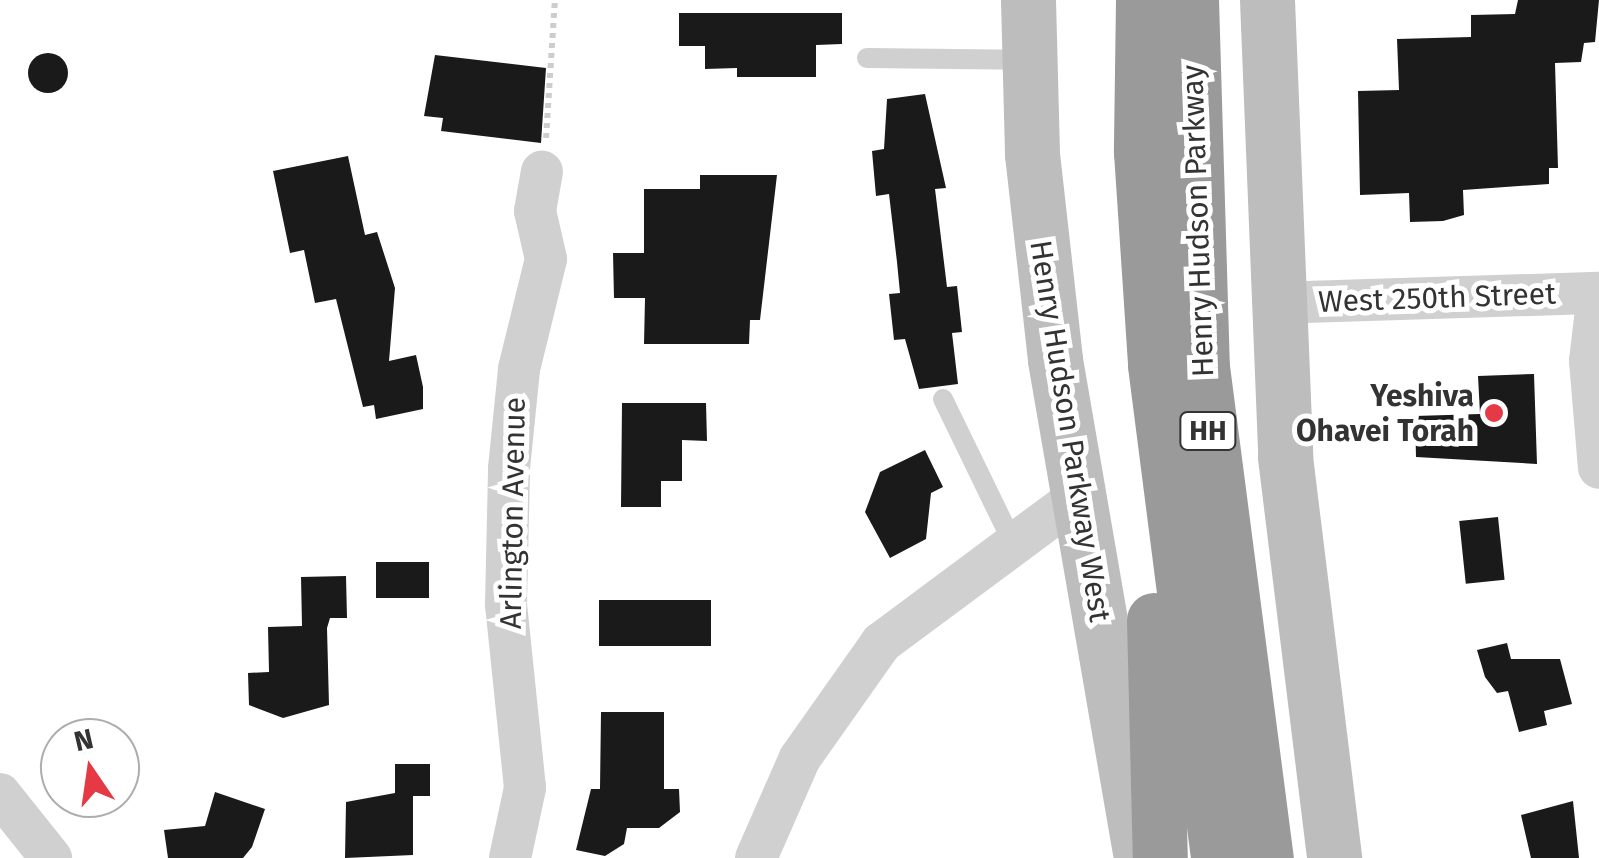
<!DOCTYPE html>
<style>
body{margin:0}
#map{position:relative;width:1599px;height:858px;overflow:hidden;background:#fff;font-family:"Fira Sans",sans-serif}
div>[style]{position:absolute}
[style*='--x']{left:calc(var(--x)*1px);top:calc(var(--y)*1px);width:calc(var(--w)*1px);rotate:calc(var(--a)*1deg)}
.building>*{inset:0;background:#1a1a1a;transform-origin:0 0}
.round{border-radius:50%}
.path>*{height:6px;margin-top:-3px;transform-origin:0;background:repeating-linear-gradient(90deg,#cdcdcd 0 5px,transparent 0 10px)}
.service>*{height:20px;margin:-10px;padding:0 10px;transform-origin:10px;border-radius:10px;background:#d0d0d0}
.minor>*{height:42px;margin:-21px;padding:0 21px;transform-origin:21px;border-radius:21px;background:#d0d0d0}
.secondary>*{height:55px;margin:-27.5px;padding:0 27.5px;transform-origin:27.5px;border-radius:27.5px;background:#bdbdbd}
.motorway>*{height:55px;margin:-27.5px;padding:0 27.5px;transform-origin:27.5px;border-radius:27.5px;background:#9a9a9a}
.dots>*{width:28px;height:28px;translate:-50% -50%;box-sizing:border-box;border:5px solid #fff;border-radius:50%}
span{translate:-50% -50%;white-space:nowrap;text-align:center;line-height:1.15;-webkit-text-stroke:10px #fff;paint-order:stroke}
.shield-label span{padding:2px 8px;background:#fff;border:2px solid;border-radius:8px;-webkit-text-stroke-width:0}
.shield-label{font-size:28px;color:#333;font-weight:700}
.street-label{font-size:30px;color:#333}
.poi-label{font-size:30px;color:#333;font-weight:700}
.right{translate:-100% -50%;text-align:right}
.north{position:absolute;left:40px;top:718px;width:100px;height:100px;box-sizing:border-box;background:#fff;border:2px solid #adadad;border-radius:50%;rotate:347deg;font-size:28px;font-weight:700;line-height:40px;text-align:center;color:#333}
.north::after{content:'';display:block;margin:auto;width:35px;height:45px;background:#e63946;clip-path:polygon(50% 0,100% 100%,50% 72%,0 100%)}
</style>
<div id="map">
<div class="building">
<i style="clip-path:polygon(1518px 0,1599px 0,1595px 42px,1584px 43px,1581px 62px,1555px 63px,1558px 168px,1549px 168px,1549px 184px,1463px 190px,1464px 215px,1443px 221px,1410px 222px,1409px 193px,1360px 195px,1358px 91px,1399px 90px,1397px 39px,1471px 37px,1471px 15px,1515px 14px)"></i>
<i style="clip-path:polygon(679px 13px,842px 13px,842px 44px,816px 45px,816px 77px,737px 77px,737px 68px,705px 69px,705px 46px,679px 46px)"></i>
<i class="round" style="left:28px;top:53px;width:40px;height:40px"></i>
<i style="clip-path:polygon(435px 55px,546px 68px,541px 143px,441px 131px,443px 118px,424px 116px)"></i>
<i style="clip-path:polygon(925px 94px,946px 188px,935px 189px,947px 287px,957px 286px,962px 332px,952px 333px,958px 384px,919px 389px,905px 339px,894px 340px,889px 294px,900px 293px,897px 262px,889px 194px,876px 196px,872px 151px,884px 149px,887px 99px)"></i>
<i style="clip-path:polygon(348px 156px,365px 235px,377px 232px,395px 288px,389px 361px,416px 355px,423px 387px,423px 409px,376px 419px,374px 405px,363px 407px,336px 299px,315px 303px,304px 250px,290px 253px,273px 171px)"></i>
<i style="clip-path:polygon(700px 175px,777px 175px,760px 320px,750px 320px,749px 344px,644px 344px,645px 298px,614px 298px,613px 253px,644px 253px,644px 189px,700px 189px)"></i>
<i style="clip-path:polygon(1534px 374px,1537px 464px,1416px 457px,1415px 416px,1480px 414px,1478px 376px)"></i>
<i style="clip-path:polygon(622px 403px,706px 403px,707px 441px,682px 440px,682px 481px,661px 481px,661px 507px,621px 507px)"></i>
<i style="clip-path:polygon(925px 450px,943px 487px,931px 493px,926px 539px,890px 558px,865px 512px,880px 472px)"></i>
<i style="left:1498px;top:517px;width:63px;height:39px;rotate:84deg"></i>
<i style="left:376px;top:562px;width:53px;height:36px"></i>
<i style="clip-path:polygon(346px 576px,347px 618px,330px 618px,327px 628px,329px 705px,283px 718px,249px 705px,248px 673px,269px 672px,268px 627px,302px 626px,301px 577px)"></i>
<i style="left:599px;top:600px;width:112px;height:46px"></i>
<i style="clip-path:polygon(1507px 643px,1511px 659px,1560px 659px,1572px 704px,1544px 711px,1547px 725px,1519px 732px,1508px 691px,1497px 693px,1485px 677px,1477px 650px)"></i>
<i style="clip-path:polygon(601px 712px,664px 712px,664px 789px,679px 789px,680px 812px,659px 828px,627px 828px,624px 844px,605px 856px,576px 850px,591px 789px,600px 789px)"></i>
<i style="clip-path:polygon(395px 764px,430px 764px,430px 796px,413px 796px,413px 855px,345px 858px,346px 802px,395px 793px)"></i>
<i style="clip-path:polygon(215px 792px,265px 809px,252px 847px,243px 858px,168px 858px,164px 830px,205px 826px)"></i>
<i style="clip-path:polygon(1573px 801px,1579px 858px,1531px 858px,1521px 815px)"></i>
</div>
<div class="path">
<i style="--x:546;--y:138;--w:138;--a:-86.3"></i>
</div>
<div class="service">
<i style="--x:867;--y:58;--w:159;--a:0.7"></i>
<i style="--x:943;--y:399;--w:158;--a:64.1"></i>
</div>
<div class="minor">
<i style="--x:1598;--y:293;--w:68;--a:96.7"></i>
<i style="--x:1590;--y:361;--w:107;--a:85.2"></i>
<i style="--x:1274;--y:303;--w:325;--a:-1.8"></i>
<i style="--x:0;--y:794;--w:82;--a:51.4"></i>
<i style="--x:510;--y:858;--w:72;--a:-77.9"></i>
<i style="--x:525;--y:788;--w:185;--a:-95.9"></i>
<i style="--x:506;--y:604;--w:136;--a:-88.7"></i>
<i style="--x:509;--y:468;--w:100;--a:-84.2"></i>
<i style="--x:519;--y:369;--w:113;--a:-76.2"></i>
<i style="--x:546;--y:259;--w:49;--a:-102.9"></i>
<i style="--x:535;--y:211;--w:40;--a:-80"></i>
<i style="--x:756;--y:858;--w:109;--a:-66.3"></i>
<i style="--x:800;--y:758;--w:141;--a:-54.8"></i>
<i style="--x:881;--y:643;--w:243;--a:-36.6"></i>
</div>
<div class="secondary">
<i style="--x:1028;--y:0;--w:154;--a:88.5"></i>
<i style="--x:1032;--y:154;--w:207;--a:83.6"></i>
<i style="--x:1055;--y:360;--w:505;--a:80.2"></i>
<i style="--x:1267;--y:0;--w:457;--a:87.7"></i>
<i style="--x:1285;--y:457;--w:404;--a:83"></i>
</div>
<div class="motorway">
<i style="--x:1143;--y:0;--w:152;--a:90.8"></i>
<i style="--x:1141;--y:152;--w:213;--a:86.2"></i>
<i style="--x:1155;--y:365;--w:497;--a:82.7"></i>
<i style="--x:1191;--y:0;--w:367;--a:88.3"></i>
<i style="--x:1202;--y:367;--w:495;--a:82.6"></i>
<i style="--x:1154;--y:620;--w:238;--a:88.6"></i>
</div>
<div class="dots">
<i style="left:1494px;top:413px;background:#e63946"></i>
</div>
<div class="shield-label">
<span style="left:1208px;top:431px">HH</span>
</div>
<div class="street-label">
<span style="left:1198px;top:221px;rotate:-92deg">Henry Hudson Parkway</span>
<span style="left:1437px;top:298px;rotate:-2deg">West 250th Street</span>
<span style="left:1070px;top:431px;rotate:81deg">Henry Hudson Parkway West</span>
<span style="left:513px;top:513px;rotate:-89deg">Arlington Avenue</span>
</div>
<div class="poi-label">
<span class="right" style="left:1474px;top:413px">Yeshiva<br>Ohavei Torah</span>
</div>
<div class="north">N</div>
</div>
